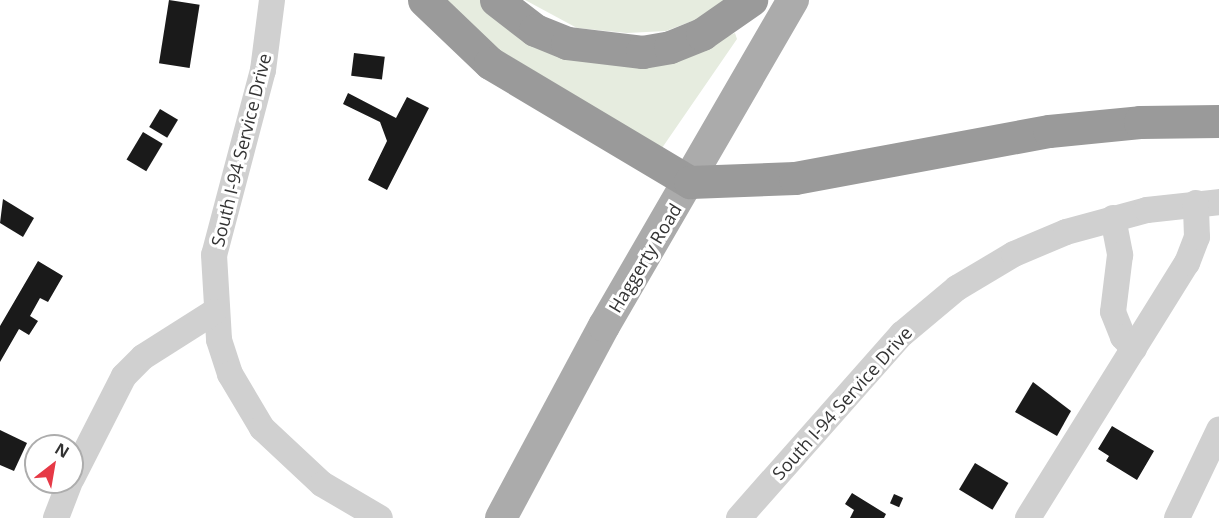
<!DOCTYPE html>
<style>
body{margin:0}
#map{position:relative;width:1219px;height:518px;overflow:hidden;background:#fff;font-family:"Open Sans",sans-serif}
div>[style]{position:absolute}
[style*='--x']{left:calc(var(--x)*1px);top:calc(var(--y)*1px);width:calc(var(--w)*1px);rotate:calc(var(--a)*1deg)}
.green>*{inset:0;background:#e6ecdf}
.building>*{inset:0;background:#1a1a1a;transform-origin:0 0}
.minor>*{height:26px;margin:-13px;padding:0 13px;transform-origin:13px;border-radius:13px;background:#d0d0d0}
.major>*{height:32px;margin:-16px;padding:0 16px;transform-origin:16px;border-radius:16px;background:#ababab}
.highway>*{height:33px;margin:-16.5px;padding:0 16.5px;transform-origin:16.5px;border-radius:16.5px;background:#9a9a9a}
span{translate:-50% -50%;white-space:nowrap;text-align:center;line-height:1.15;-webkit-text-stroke:6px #fff;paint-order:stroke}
.street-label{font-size:18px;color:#333}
.north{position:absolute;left:24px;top:434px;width:60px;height:60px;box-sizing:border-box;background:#fff;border:2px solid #adadad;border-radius:50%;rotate:31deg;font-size:16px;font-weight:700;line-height:24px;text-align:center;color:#333}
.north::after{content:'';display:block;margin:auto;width:21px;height:27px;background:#e63946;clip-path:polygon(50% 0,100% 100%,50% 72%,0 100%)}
</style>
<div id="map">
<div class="green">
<i style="clip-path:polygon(441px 0,483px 0,493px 13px,689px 53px,735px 33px,737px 39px,662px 148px,486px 42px)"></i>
<i style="clip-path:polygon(525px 0,725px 0,705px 16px,666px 31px,627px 33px,577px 28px)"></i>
</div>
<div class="building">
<i style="left:169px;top:0;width:31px;height:64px;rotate:9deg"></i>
<i style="left:354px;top:53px;width:31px;height:23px;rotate:7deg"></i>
<i style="clip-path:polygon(348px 93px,396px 118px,407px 97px,429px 108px,387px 190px,368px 180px,387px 141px,380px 122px,343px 104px)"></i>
<i style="left:160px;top:109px;width:21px;height:21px;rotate:31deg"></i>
<i style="left:143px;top:132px;width:23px;height:32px;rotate:31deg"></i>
<i style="clip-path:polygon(3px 199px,34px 218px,23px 237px,0 223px)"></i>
<i style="clip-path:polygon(38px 261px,63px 276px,48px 302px,40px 298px,30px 316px,38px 321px,29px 335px,19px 329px,0 362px,0 326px)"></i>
<i style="clip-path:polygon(1033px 382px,1071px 411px,1057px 436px,1015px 412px)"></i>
<i style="clip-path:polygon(1112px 426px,1154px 451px,1137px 480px,1106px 461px,1109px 456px,1098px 449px)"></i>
<i style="clip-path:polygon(0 430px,27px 443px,14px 471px,0 465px)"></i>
<i style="left:975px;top:463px;width:39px;height:31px;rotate:31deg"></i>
<i style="clip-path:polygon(852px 493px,886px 514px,884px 518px,850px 518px,854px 510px,845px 504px)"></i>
<i style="left:894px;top:494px;width:10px;height:10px;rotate:24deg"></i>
</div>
<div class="minor">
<i style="--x:272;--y:0;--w:71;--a:97.3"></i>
<i style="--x:263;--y:70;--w:191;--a:104.8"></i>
<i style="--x:214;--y:255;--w:85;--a:86.6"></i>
<i style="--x:219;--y:340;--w:36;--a:72"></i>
<i style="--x:230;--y:374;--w:63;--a:59.3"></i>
<i style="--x:262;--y:428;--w:82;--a:43"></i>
<i style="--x:322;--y:484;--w:67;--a:30.4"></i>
<i style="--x:1113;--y:218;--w:38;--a:79"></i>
<i style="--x:1120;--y:255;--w:57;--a:97"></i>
<i style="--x:1113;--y:312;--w:27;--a:68"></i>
<i style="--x:1123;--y:337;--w:16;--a:47"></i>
<i style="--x:72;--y:478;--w:114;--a:-63"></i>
<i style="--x:124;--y:376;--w:27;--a:-45"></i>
<i style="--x:143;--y:357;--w:84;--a:-32.4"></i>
<i style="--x:56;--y:518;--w:39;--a:-69"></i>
<i style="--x:739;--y:518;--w:246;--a:-48.5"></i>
<i style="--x:902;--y:334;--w:72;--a:-39.9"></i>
<i style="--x:957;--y:288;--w:66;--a:-30.8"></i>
<i style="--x:1014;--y:254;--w:56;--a:-22.9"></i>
<i style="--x:1066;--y:232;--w:84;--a:-15.2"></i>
<i style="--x:1147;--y:210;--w:72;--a:-6.3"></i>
<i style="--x:1028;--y:518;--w:301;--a:-58.1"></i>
<i style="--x:1187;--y:263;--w:28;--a:-69"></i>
<i style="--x:1197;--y:237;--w:34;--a:-92"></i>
<i style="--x:1177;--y:518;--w:98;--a:-64.5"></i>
</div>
<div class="major">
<i style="--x:501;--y:518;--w:218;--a:-61.8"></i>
<i style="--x:604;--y:326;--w:377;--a:-59.9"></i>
</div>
<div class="highway">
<i style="--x:424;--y:0;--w:91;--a:43.7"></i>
<i style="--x:490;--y:63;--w:233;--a:30.8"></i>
<i style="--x:690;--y:182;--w:105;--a:-2.2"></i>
<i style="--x:795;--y:178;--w:258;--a:-10.5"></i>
<i style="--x:1049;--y:131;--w:91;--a:-5.6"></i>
<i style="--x:1140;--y:122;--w:79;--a:-0.7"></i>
<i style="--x:496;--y:0;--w:49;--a:37.6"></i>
<i style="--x:535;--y:30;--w:35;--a:22"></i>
<i style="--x:567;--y:43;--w:76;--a:6.8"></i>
<i style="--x:642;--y:52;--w:28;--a:-10"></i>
<i style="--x:670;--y:47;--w:35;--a:-22"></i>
<i style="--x:702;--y:34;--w:60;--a:-34.8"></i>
</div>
<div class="street-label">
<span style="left:241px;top:150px;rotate:-76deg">South I-94 Service Drive</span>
<span style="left:645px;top:258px;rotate:-59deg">Haggerty Road</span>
<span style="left:842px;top:403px;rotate:-48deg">South I-94 Service Drive</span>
</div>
<div class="north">N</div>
</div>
